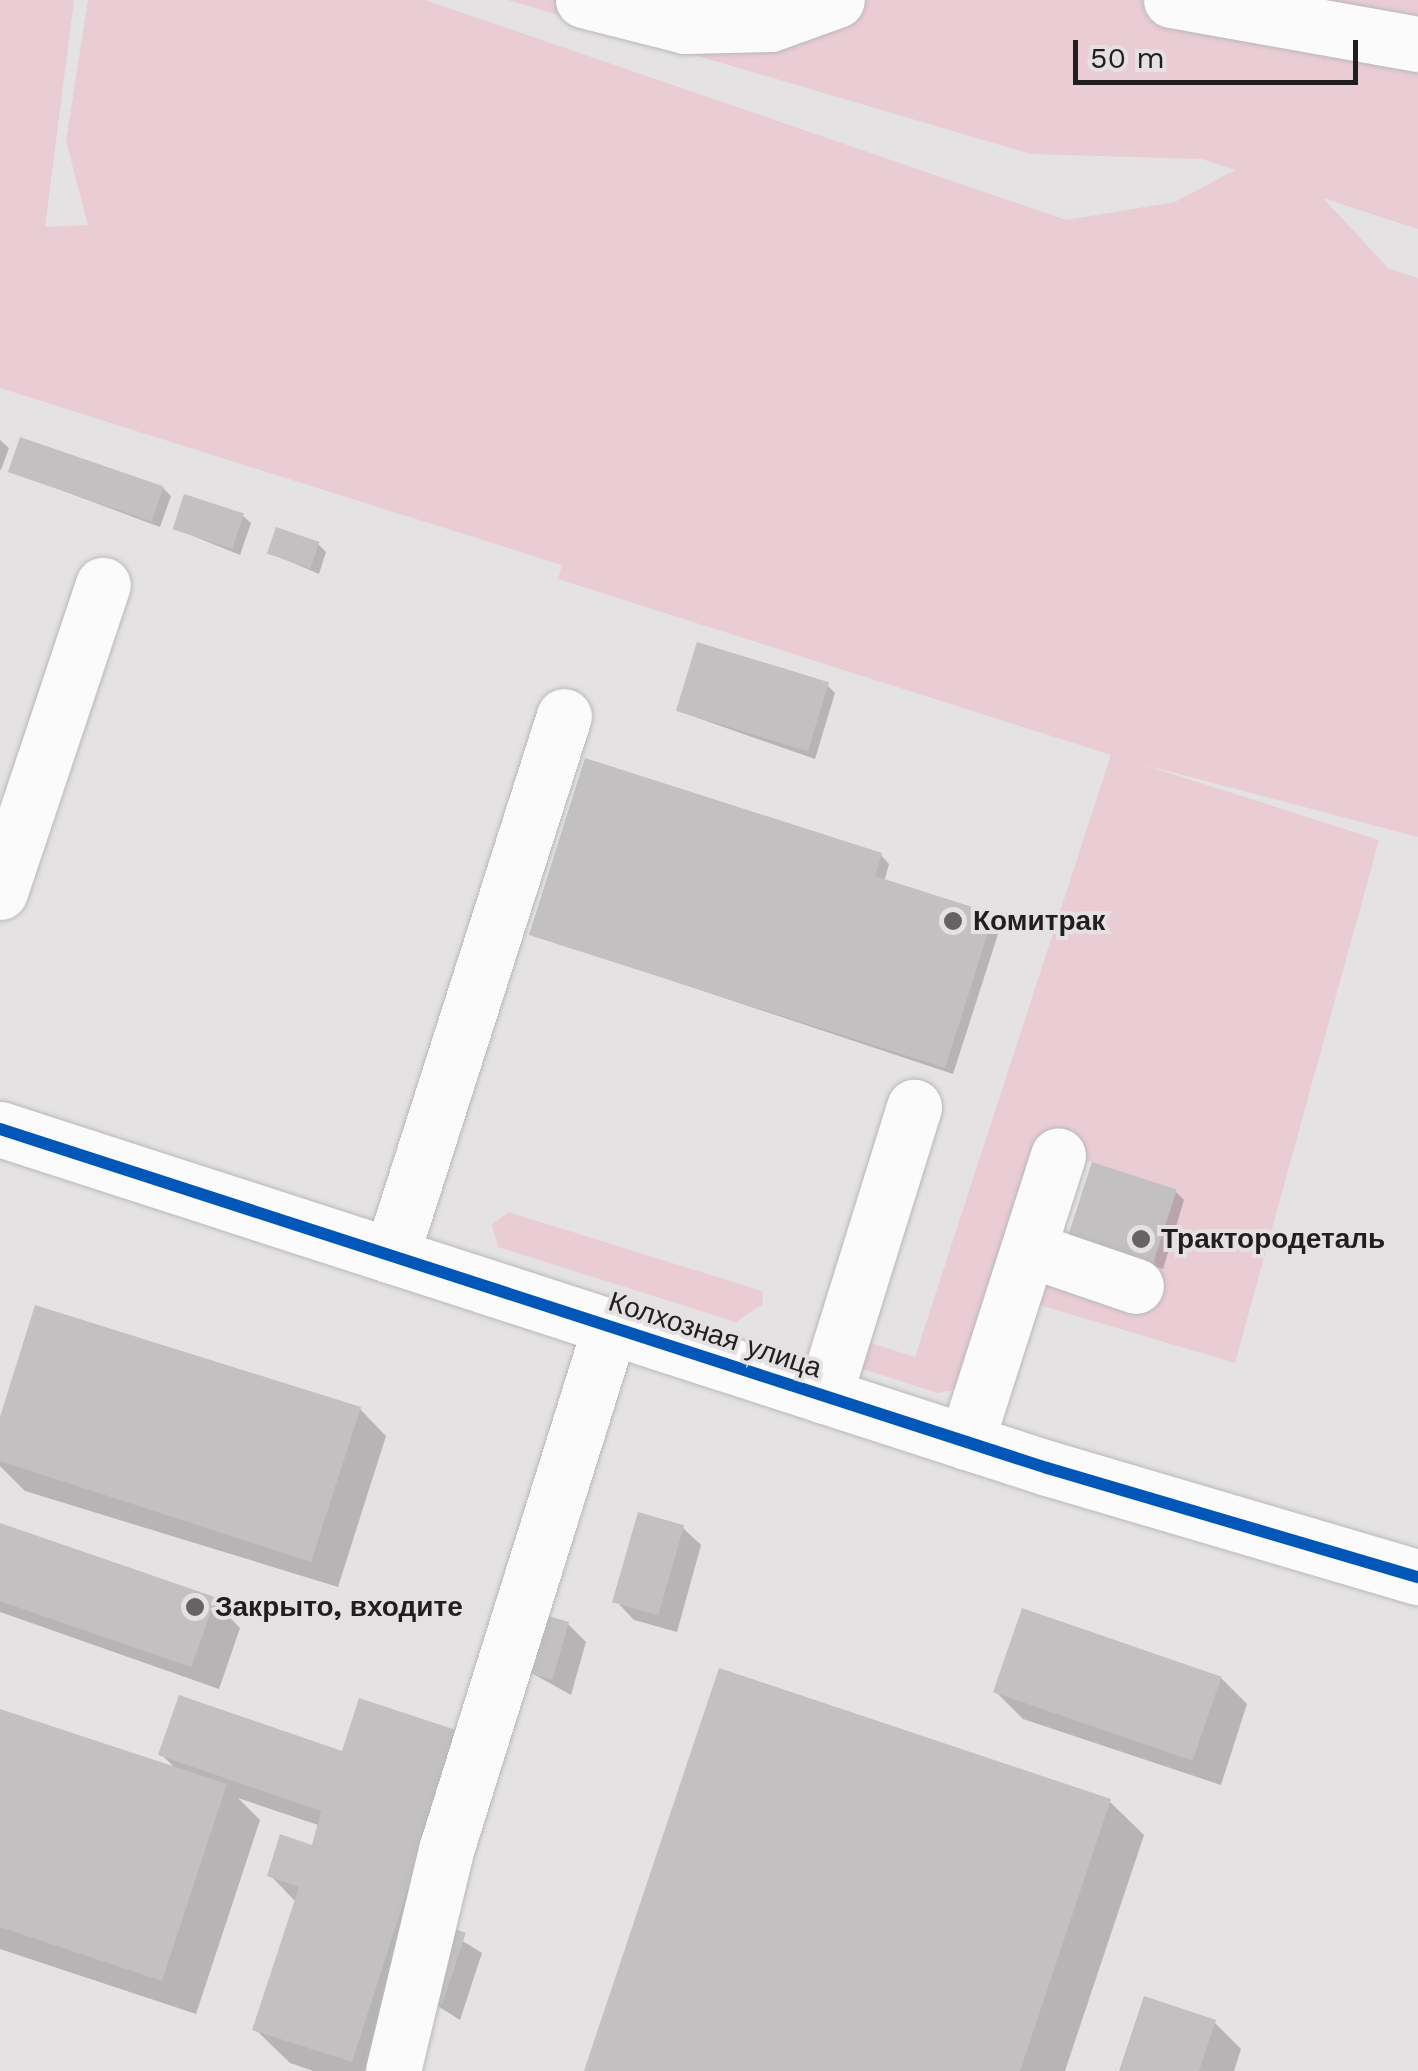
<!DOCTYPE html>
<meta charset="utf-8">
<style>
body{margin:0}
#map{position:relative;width:1418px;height:2071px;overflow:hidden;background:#e4e2e3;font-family:"Work Sans",sans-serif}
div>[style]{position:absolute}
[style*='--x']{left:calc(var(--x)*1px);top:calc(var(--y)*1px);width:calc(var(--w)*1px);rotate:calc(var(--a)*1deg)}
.green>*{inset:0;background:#eaccd5}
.shadow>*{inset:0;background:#0003}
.building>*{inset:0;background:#c2c0c1;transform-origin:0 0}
.roads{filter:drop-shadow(0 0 2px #bab8b9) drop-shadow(0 0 2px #bab8b9)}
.minor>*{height:55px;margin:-27.5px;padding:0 27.5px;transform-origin:27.5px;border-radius:27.5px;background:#fbfbfb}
.cycleway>*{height:12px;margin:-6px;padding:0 6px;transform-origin:6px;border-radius:6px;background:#0057b8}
.dots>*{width:28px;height:28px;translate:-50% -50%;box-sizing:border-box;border:5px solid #e5e1e2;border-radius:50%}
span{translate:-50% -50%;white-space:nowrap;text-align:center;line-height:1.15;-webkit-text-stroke:8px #e5e1e2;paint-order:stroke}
.poi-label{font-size:28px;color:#201e1f;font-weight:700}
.left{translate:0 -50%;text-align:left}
.street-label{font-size:28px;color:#201e1f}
.scale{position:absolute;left:1073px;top:40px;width:285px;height:45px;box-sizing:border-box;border:5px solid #201e1f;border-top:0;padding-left:12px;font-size:30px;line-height:35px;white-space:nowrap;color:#201e1f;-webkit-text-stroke:8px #e5e1e2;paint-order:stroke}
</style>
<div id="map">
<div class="green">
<i style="clip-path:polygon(0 0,74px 0,45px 227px,88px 225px,66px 141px,88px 0,425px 0,1066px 220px,1175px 202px,1235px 170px,1202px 159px,1031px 154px,508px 0,1418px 0,1418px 229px,1323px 198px,1389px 269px,1418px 278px,1418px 837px,1141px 764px,1379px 840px,1235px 1363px,1026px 1301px,1036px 1270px,1141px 1303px,1177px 1190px,1046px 1148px,959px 1389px,938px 1393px,847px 1364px,862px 1340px,915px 1357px,1111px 755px,558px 579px,562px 565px,0 388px)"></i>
<i style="clip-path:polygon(508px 1212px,762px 1291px,763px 1304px,736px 1322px,498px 1247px,492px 1225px)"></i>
</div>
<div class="shadow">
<i style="clip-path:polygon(0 440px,9px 448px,1px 470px,0 469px)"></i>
<i style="clip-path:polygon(10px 471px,163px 488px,171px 496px,160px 527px)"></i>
<i style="clip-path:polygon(242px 515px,251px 523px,240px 555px,176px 529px)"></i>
<i style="clip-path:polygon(318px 544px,326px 552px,319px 574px,270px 553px)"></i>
<i style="clip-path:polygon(827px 685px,835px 693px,815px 759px,678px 711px)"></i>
<i style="clip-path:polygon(881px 855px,889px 864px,884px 882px,1001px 925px,953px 1074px,532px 934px)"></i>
<i style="clip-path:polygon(1176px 1192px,1184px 1200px,1163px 1269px,1080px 1242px)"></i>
<i style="clip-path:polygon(360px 1409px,386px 1436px,338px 1587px,25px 1491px,0 1466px,0 1425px)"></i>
<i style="clip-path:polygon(0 1526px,214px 1601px,240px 1628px,219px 1689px,0 1612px)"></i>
<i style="clip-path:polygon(683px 1528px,701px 1545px,677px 1632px,634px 1620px,617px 1602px)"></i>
<i style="clip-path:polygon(568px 1624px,586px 1642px,571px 1695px,528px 1671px)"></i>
<i style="clip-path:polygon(1221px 1678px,1247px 1704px,1221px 1785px,1023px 1719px,996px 1692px)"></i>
<i style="clip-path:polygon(0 1711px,176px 1769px,161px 1754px,340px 1753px,440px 1927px,482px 1953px,460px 2020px,419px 1994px,394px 2071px,313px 2071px,290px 2063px,255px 2029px,296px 1902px,270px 1875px,313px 1848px,321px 1826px,238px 1798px,260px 1820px,196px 2014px,0 1949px)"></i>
<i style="clip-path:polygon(1109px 1801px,1144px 1835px,1065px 2071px,587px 2071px)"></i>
<i style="clip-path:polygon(1215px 2023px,1241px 2049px,1234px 2071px,1122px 2071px)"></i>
</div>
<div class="building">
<i style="left:20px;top:437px;width:152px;height:37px;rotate:19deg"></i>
<i style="left:184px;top:494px;width:63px;height:37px;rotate:18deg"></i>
<i style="left:276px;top:527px;width:46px;height:28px;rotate:19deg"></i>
<i style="left:697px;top:642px;width:138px;height:72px;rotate:17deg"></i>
<i style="clip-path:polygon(585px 758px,882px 853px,875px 876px,994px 914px,945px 1068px,529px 935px)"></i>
<i style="left:1092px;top:1162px;width:89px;height:77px;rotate:18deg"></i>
<i style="clip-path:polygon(35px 1305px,361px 1407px,311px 1562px,0 1461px,0 1417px)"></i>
<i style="left:638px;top:1512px;width:48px;height:94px;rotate:16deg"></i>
<i style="left:0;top:1523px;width:228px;height:74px;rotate:19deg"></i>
<i style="left:1022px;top:1608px;width:211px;height:89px;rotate:19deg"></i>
<i style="left:541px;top:1614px;width:29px;height:60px;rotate:16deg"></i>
<i style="clip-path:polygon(719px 1668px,1111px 1799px,1020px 2071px,584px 2071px)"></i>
<i style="clip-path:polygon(179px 1695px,342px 1751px,359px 1698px,459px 1731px,352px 2062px,252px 2030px,299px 1887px,267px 1876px,280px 1834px,312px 1845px,321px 1811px,158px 1755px)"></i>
<i style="clip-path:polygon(0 1709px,227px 1784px,162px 1981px,0 1927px)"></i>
<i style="left:442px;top:1925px;width:25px;height:75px;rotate:18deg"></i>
<i style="clip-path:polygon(1144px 1996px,1216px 2020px,1199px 2071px,1119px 2071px)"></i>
</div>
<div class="roads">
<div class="minor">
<i style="--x:583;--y:0;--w:105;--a:14.3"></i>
<i style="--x:685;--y:26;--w:85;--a:-1.3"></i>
<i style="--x:770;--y:24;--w:71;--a:-19.7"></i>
<i style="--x:1171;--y:0;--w:251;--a:10.1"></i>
<i style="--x:0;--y:892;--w:324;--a:-71.5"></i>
<i style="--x:0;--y:1129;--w:1101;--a:17.94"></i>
<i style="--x:1047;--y:1468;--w:387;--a:16.4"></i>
<i style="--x:1028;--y:1249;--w:114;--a:18.9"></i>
<i style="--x:391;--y:1256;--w:567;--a:-72.24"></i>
<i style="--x:824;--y:1396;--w:303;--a:-72.7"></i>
<i style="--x:966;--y:1442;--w:301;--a:-72.2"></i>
<i style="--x:393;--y:2071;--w:227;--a:-76.5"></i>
<i style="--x:446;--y:1850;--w:548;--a:-72.59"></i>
</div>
</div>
<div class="cycleway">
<i style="--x:0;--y:1129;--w:1101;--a:17.94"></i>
<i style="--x:1047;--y:1468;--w:387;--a:16.4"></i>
</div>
<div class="dots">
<i style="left:953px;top:921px;background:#656364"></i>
<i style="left:1141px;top:1239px;background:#656364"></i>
<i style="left:195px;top:1607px;background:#656364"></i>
</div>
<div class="poi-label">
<span class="left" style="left:973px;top:921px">Комитрак</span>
<span class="left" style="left:1161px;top:1239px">Трактородеталь</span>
<span class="left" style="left:215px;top:1607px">Закрыто, входите</span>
</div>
<div class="street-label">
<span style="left:715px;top:1335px;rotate:18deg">Колхозная улица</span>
</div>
<div class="scale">50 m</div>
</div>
